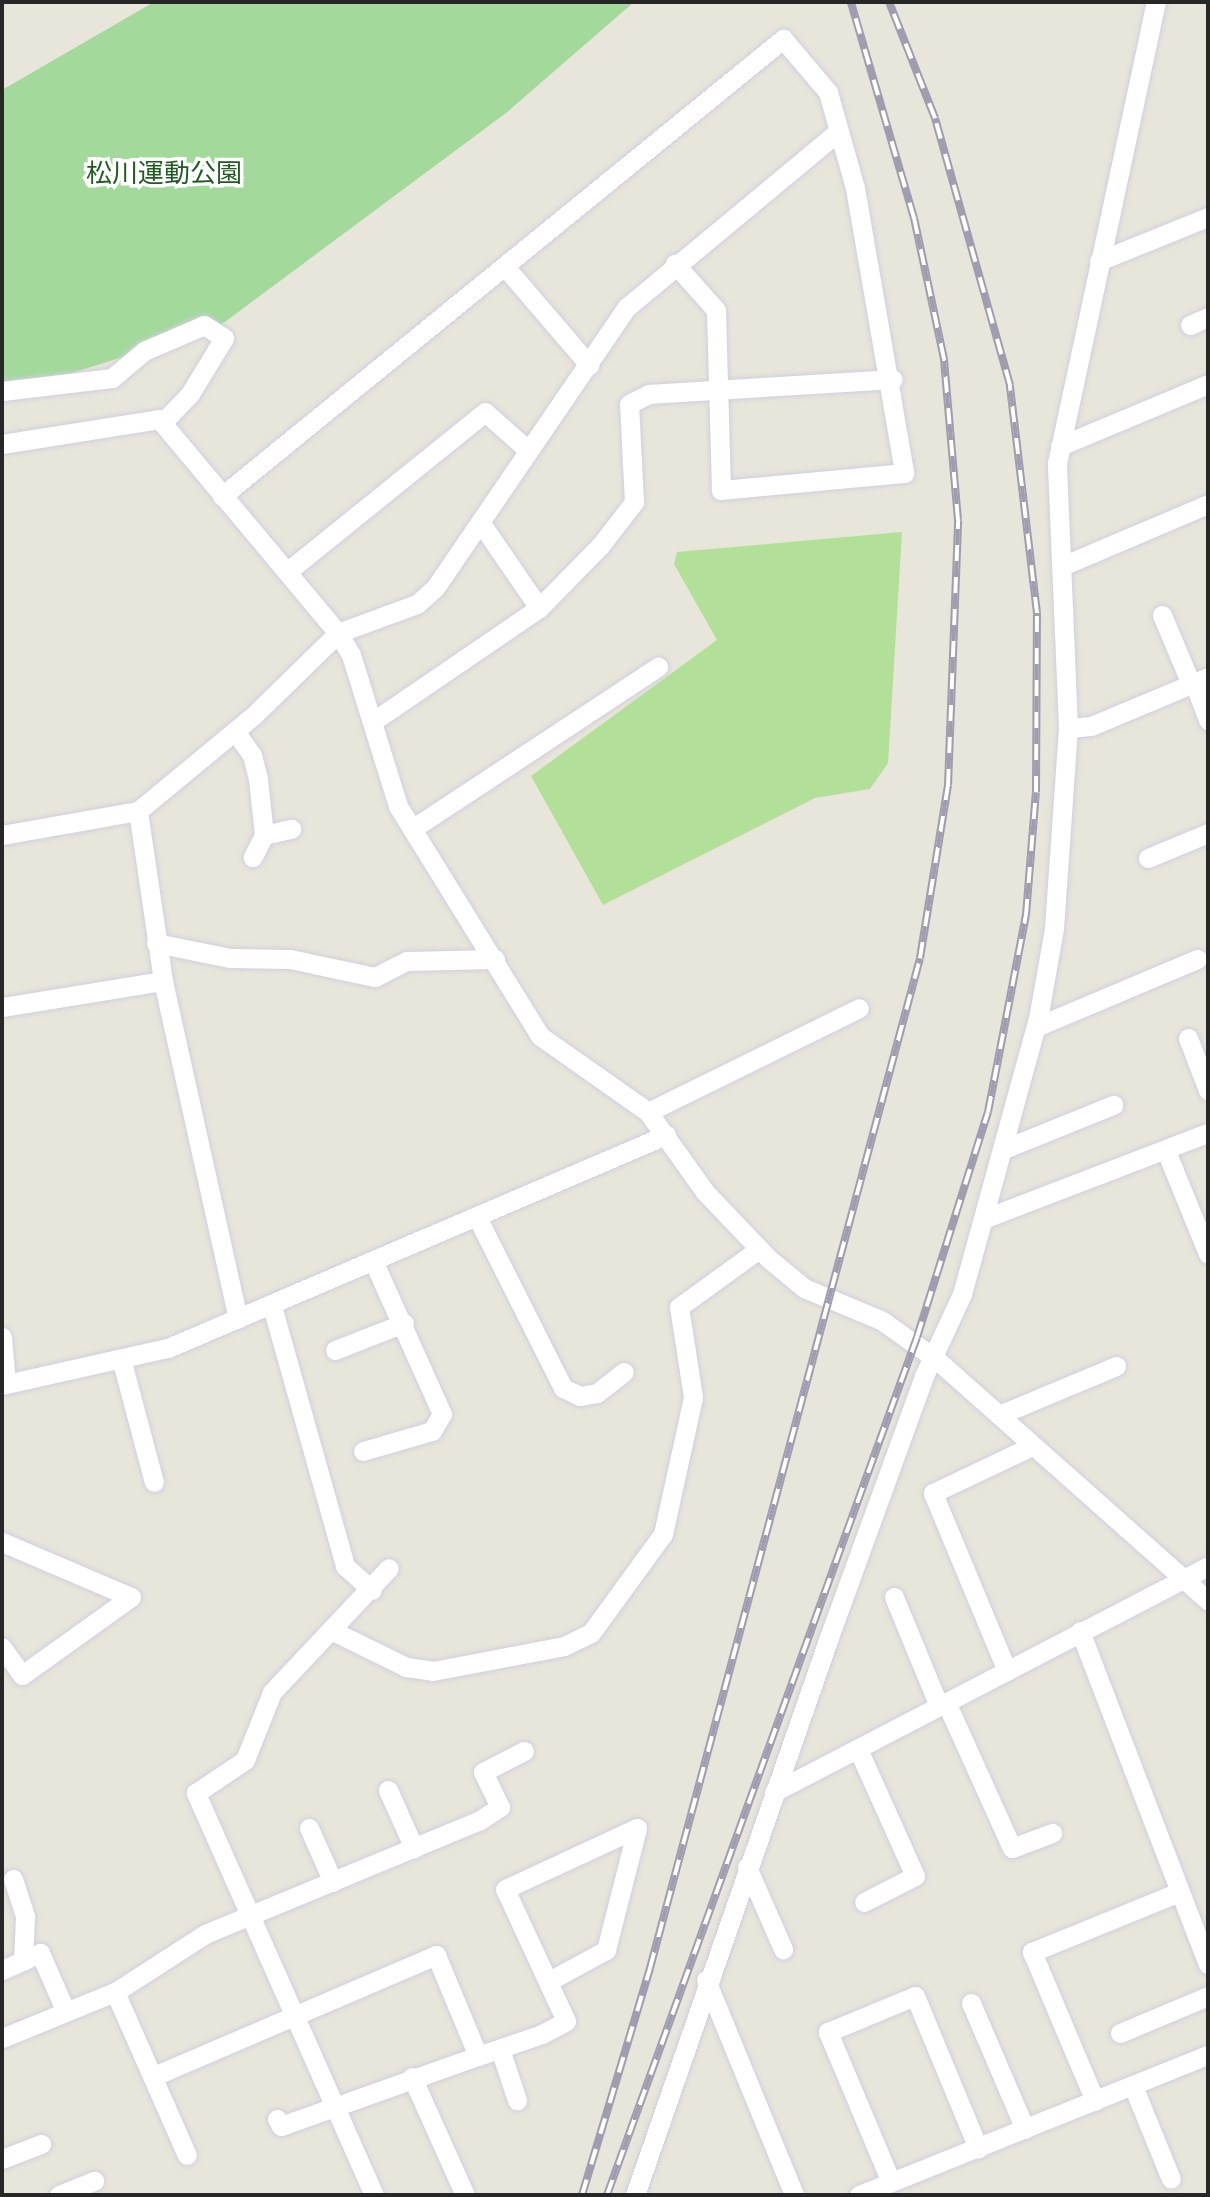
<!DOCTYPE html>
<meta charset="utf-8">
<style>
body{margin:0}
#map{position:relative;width:1210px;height:2197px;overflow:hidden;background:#e8e5da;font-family:"Alegreya Sans","Noto Sans JP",sans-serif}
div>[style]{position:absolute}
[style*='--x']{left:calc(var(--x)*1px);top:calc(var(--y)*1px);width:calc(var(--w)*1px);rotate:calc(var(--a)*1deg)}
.green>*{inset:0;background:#a3d99b}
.pitch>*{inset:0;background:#b2e098}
.roads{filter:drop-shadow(0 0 2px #d0cfdf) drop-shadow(0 0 2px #d0cfdf)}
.minor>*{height:19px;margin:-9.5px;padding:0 9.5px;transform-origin:9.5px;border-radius:9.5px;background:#fff}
.rail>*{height:8px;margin-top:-4px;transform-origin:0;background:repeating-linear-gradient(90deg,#fff 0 16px,#9f9daf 0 32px);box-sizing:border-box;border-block:2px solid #9f9daf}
span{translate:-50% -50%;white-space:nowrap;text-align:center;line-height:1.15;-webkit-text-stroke:7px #fff;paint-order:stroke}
.park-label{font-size:26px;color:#205b20}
.frame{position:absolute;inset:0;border:4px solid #272727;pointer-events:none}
</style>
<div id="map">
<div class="green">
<i style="clip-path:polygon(154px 2px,634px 2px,506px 113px,218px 327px,2px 395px,2px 90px)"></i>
</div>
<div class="pitch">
<i style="clip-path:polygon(902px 532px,888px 763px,870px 789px,815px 798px,603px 905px,531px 776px,717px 640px,674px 564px,677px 552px)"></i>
</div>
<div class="roads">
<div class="minor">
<i style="--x:1099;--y:261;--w:118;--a:-22"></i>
<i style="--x:506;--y:268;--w:128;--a:49.4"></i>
<i style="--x:1190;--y:325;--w:20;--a:-24"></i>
<i style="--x:2;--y:391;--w:111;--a:-6.7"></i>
<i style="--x:112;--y:378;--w:42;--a:-40.2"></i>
<i style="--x:144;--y:351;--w:65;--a:-23.4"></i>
<i style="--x:204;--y:325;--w:24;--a:33"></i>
<i style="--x:224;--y:338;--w:66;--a:121.3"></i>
<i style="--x:190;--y:394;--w:40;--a:134"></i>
<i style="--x:2;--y:444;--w:159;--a:-9"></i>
<i style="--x:159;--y:419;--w:279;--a:50.1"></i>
<i style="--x:338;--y:633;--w:26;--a:59"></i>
<i style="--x:351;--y:655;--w:158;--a:72.7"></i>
<i style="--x:398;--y:806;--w:270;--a:58.3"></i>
<i style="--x:540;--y:1036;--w:132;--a:35.1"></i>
<i style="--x:648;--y:1112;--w:98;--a:54.5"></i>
<i style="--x:705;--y:1192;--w:93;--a:46.3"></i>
<i style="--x:769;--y:1259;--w:45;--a:39.6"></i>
<i style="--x:804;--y:1288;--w:83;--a:22.6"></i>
<i style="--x:881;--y:1320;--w:69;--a:35.5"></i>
<i style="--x:937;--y:1360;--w:363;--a:41.6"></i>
<i style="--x:1060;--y:446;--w:160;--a:-22.7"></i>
<i style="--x:222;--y:496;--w:724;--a:-39.17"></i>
<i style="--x:783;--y:39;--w:70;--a:49.7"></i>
<i style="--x:828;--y:92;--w:100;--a:74.3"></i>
<i style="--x:855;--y:188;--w:289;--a:80.2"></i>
<i style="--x:904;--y:473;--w:184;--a:174.7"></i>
<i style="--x:721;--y:490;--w:180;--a:-91.6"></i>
<i style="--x:716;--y:310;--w:62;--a:-131.7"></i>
<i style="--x:480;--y:522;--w:104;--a:55.5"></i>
<i style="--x:1062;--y:566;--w:159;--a:-23"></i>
<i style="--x:288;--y:571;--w:253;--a:-38.9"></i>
<i style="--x:485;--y:412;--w:57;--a:41.5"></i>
<i style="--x:1162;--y:615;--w:75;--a:67.2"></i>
<i style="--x:1194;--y:683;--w:40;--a:69"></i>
<i style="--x:372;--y:722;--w:202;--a:-34.3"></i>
<i style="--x:539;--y:608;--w:87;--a:-45.5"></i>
<i style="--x:600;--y:546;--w:56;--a:-52.3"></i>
<i style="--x:634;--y:502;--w:98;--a:-92.9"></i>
<i style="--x:629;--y:404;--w:22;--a:-27"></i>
<i style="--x:649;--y:394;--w:244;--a:-3.5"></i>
<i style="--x:1068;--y:728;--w:23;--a:-5"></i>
<i style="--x:1091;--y:726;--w:127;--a:-22.7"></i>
<i style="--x:235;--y:731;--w:29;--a:55"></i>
<i style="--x:252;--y:755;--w:25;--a:76"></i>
<i style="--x:258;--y:779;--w:56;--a:83.9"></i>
<i style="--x:264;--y:835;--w:25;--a:117"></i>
<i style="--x:138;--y:811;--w:172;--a:81.6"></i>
<i style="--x:163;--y:981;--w:346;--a:77.5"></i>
<i style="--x:412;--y:829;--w:295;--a:-33.4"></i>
<i style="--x:2;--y:835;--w:138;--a:-10"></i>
<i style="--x:138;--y:811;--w:149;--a:-39.6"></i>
<i style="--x:253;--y:716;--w:119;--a:-44.3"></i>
<i style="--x:338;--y:633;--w:84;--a:-20.2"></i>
<i style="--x:417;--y:604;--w:24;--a:-42"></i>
<i style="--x:435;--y:588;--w:340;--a:-55.7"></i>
<i style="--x:627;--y:307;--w:274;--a:-39.7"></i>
<i style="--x:264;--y:835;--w:28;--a:-13"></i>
<i style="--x:1148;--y:858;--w:65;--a:-22.6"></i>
<i style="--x:156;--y:943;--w:76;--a:11.5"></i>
<i style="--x:230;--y:958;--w:60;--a:1"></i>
<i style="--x:290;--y:959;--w:87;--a:12"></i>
<i style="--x:375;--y:977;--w:36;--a:-27"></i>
<i style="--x:407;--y:961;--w:88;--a:-1.3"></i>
<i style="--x:2;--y:1007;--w:163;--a:-9.2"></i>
<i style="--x:1036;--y:1027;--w:175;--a:-22.9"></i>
<i style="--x:1188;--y:1038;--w:56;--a:69"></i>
<i style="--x:648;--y:1112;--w:235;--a:-26.2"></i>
<i style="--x:1004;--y:1149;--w:118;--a:-22"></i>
<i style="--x:1166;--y:1151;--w:111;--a:67.8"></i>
<i style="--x:986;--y:1218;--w:238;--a:-21"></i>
<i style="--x:478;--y:1219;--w:189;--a:63.3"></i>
<i style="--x:563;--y:1388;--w:19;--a:25"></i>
<i style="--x:580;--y:1396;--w:17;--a:-10"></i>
<i style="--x:597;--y:1393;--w:34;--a:-38"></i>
<i style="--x:272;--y:1306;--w:270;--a:74.3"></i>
<i style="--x:345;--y:1566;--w:36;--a:42"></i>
<i style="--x:2;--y:1337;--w:47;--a:85.1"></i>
<i style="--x:335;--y:1350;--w:74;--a:-21.4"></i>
<i style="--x:122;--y:1362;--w:124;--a:75.1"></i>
<i style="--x:2;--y:1385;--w:170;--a:-12.6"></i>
<i style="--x:168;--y:1348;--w:542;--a:-23.16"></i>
<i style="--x:999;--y:1415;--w:127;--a:-22.7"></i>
<i style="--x:363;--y:1451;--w:72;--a:-16.2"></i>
<i style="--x:432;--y:1431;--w:20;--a:-60"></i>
<i style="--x:442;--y:1414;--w:166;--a:-114.2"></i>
<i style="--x:2;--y:1542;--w:140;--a:23.1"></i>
<i style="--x:131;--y:1597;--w:134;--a:144.4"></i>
<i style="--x:22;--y:1675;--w:34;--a:-126"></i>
<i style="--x:894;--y:1597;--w:118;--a:67.6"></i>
<i style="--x:1080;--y:1631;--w:357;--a:69"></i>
<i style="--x:335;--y:1632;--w:79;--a:26.2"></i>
<i style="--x:406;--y:1667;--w:27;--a:8"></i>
<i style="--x:433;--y:1671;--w:133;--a:-10.8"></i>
<i style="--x:564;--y:1646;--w:30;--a:-26"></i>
<i style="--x:591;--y:1633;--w:122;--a:-54"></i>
<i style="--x:663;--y:1534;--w:140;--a:-77.6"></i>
<i style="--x:693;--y:1397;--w:91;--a:-98.8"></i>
<i style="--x:679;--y:1307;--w:99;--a:-35.9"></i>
<i style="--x:1007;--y:1671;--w:193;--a:-112.6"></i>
<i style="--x:933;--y:1493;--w:107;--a:-25.4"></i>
<i style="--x:946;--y:1702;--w:160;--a:65.7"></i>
<i style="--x:1012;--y:1848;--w:43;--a:-20.6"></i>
<i style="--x:858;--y:1749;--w:139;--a:65.8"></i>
<i style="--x:915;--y:1876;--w:57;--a:153"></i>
<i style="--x:388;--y:1790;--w:64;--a:65.9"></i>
<i style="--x:774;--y:1792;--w:489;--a:-27.5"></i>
<i style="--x:309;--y:1828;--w:59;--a:66"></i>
<i style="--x:747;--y:1867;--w:90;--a:66.3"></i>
<i style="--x:13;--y:1879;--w:40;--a:72"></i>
<i style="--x:25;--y:1917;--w:44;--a:92.6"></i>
<i style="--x:2;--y:1970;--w:42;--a:-24.1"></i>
<i style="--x:40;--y:1953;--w:64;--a:66.2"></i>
<i style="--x:706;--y:1980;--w:232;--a:67.7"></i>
<i style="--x:549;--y:1981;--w:65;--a:-28.5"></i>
<i style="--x:606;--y:1950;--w:126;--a:-75.7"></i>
<i style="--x:115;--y:1992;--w:178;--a:66.2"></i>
<i style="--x:971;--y:2003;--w:137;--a:66.8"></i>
<i style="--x:1120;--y:2033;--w:95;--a:-22.8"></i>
<i style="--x:2;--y:2038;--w:122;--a:-22.2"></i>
<i style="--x:115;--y:1992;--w:107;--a:-32.8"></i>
<i style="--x:205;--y:1934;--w:298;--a:-22.5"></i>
<i style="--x:480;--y:1820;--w:24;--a:-33"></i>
<i style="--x:500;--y:1807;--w:39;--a:-116"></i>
<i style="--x:483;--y:1772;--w:46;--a:-27.1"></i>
<i style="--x:501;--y:2052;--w:51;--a:71.6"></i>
<i style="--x:154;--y:2076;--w:307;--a:-23.2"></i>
<i style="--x:436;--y:1955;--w:109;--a:67.4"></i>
<i style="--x:478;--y:2056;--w:68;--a:-19"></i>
<i style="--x:542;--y:2034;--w:27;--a:-28"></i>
<i style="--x:566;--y:2021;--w:145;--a:-114.8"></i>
<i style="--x:505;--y:1889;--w:145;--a:-24.8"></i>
<i style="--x:412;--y:2077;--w:129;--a:65.8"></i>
<i style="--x:1133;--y:2086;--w:100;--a:67.8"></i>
<i style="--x:1095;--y:2101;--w:162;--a:-112.9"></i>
<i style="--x:1032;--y:1952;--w:159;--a:-22.2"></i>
<i style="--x:277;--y:2119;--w:8;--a:60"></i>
<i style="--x:281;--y:2126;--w:209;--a:-19.6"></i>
<i style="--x:2;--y:2159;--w:42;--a:-21"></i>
<i style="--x:891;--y:2182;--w:163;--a:-112.8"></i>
<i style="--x:828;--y:2032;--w:94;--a:-22.5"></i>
<i style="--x:915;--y:1996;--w:165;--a:67.5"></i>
<i style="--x:59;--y:2195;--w:38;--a:-22"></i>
<i style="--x:374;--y:2195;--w:440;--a:-113.9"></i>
<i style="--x:196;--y:1793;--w:59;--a:-34"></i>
<i style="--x:245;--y:1760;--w:73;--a:-68.3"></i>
<i style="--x:272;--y:1692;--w:170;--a:-46.7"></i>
<i style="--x:635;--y:2195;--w:588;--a:-70.82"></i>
<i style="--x:828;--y:1640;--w:281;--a:-70"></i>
<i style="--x:924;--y:1376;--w:90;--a:-65.1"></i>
<i style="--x:962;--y:1294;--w:285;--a:-74.6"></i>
<i style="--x:1038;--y:1019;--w:92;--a:-80"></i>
<i style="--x:1054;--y:928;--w:200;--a:-86"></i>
<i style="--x:1068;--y:728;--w:265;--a:-92.4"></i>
<i style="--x:1057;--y:463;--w:472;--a:-77.9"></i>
<i style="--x:859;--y:2195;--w:376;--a:-21.9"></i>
</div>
</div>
<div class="rail">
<i style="--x:582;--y:2195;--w:237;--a:-73.3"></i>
<i style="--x:650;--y:1968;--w:1045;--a:-75.03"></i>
<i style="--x:920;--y:958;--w:175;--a:-80.8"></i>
<i style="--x:948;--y:785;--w:265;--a:-87.8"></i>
<i style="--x:958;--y:520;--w:162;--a:-95"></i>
<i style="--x:944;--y:359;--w:144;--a:-102"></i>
<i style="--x:914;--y:218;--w:225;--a:-106.3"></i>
<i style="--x:607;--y:2195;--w:912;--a:-70.13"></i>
<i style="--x:917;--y:1337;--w:236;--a:-72.5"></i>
<i style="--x:988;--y:1112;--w:201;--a:-79.1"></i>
<i style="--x:1026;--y:915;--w:123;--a:-85.4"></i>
<i style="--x:1036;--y:792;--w:179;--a:-89.7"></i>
<i style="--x:1037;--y:613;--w:230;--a:-96.8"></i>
<i style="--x:1010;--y:385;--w:277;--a:-105.7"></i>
<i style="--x:935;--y:118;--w:125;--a:-111.6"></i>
</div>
<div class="park-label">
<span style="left:164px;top:175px">松川運動公園</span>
</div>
<div class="frame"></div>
</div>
